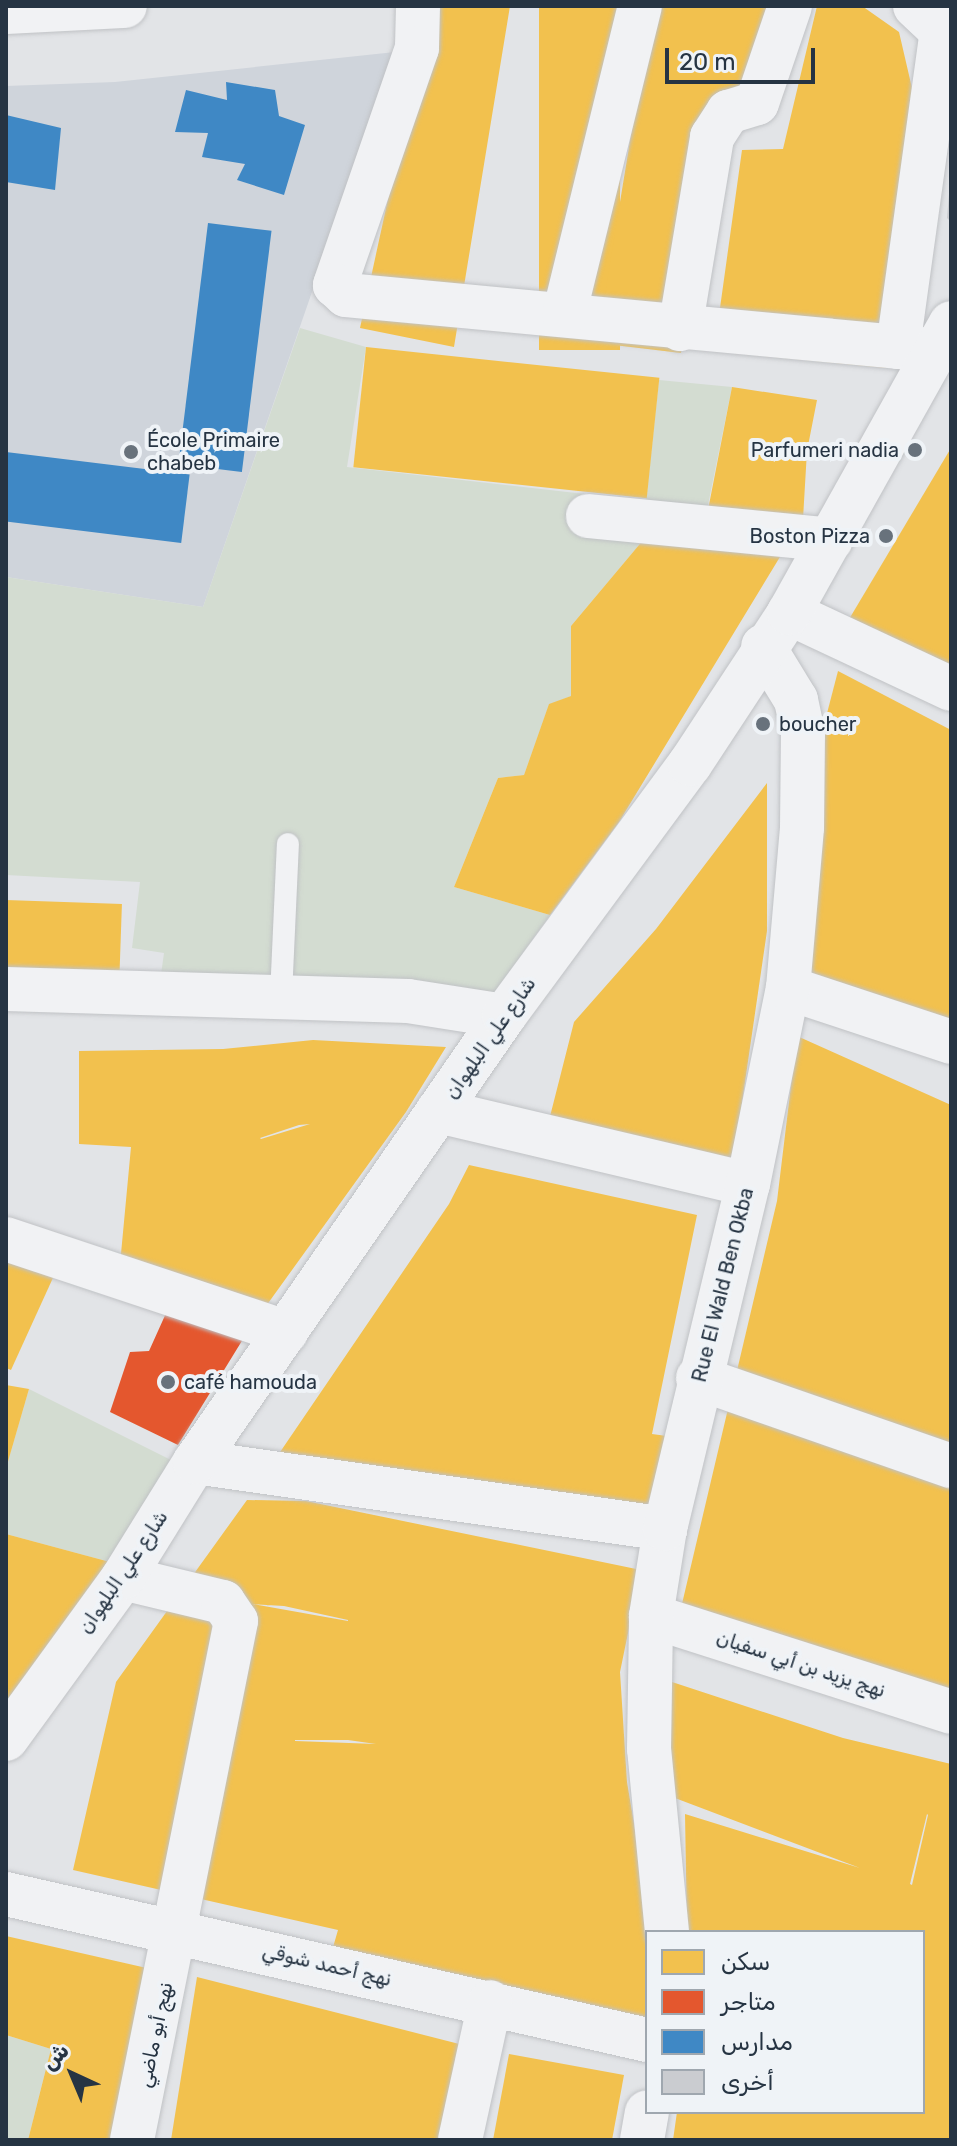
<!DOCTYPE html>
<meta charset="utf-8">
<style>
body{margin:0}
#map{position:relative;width:957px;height:2146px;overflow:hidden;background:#e2e4e7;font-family:Rubik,Vazirmatn,sans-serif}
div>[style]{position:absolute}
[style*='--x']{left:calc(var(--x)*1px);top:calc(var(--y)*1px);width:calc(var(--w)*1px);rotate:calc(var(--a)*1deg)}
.built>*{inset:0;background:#cfd4db}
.green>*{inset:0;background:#d3dcd1}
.homes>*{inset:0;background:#f2c14e;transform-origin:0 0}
.shops>*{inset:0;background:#e4572e}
.schools>*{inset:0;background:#3f88c5;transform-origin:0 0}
.building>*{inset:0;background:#caccd0}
.roads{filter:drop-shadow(0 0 2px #c0c2c5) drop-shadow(0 0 2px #c0c2c5)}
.service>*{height:22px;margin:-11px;padding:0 11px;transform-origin:11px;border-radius:11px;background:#f1f2f4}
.minor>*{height:44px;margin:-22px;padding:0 22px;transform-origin:22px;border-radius:22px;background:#f1f2f4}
.tertiary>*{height:44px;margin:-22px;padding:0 22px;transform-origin:22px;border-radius:22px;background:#f1f2f4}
.dots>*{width:22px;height:22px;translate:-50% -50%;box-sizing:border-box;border:4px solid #eff3f7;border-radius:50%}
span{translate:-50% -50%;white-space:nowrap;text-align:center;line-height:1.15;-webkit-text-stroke:8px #eff3f7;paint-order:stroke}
.poi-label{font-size:20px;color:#263443}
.left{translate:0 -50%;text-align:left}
.right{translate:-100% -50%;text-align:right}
.street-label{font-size:20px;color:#263443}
.frame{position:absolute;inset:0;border:8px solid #263443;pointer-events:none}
.legend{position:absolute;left:645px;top:1930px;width:280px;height:184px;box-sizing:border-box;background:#eff3f7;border:2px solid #9fa7af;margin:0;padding:10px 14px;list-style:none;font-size:24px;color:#263443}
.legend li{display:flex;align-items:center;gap:16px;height:40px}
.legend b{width:40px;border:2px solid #9fa7af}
.north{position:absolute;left:32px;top:2034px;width:80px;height:80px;-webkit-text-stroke:6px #eff3f7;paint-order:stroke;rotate:316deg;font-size:22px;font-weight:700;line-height:32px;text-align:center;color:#263443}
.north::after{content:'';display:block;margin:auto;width:28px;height:36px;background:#263443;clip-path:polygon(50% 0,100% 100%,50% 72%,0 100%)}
.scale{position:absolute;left:665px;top:48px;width:150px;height:36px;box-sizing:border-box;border:4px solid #263443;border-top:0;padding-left:10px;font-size:24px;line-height:28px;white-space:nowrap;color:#263443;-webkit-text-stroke:6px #eff3f7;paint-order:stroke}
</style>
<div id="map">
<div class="built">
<i style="clip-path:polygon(395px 52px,203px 607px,6px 577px,6px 86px,115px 82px)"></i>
</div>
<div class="green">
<i style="clip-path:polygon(300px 328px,366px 347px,347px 467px,646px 501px,659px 380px,732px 387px,707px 510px,644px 539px,571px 626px,571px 696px,549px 705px,524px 775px,498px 778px,454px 887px,550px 915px,490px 999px,159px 989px,164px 953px,132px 948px,140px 882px,6px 875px,6px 577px,203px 607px)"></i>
<i style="clip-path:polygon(29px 1389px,173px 1461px,121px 1565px,6px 1534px,6px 1468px)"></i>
<i style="clip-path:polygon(6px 2035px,51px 2049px,28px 2140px,6px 2140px)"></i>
</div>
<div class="homes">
<i style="clip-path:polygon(440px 6px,510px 6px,454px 347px,360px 328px,391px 185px,435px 44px)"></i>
<i style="left:539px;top:6px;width:81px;height:344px"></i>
<i style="clip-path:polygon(652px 6px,794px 6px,716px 125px,681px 353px,597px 343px)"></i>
<i style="clip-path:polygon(817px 6px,862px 6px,899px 32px,915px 101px,886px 368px,714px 351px,742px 150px,783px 149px)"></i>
<i style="left:366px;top:347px;width:295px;height:121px;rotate:6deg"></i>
<i style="clip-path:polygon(732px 387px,817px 400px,807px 451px,803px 519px,619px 822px,550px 915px,454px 887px,498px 778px,524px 775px,549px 704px,571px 696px,571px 626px,644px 539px,708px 510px)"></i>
<i style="clip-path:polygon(951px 448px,951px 690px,842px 631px)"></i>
<i style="clip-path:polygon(838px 671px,951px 730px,951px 1051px,797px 976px,805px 798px)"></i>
<i style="clip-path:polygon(767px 783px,767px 931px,730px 1185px,543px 1144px,574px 1022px,656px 929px)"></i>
<i style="left:6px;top:900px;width:116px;height:102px;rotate:2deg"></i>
<i style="clip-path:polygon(797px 1036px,951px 1105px,951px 1730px,673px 1642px,777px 1201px)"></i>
<i style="clip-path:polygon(evenodd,313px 1040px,446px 1047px,406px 1112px,248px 1331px,119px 1275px,131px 1147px,79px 1144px,79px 1051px,223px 1049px,313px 1040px,310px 1124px,261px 1139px,260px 1138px,299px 1125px,310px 1124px)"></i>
<i style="clip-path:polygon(469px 1165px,697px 1215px,652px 1434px,674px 1437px,652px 1536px,276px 1458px,449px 1204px)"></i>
<i style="clip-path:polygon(6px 1252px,57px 1269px,11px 1370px,6px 1368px)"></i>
<i style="clip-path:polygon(6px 1385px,29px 1389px,7px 1465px,6px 1465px)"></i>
<i style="clip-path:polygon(evenodd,247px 1500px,306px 1501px,641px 1570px,620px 1672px,627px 1782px,646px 1895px,647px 2049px,327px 1968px,338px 1930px,73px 1870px,116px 1682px,247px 1500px,252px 1604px,284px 1606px,348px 1620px,348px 1621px,252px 1604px,247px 1500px,295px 1740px,348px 1740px,376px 1744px,295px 1741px,295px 1740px)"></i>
<i style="clip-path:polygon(6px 1534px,121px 1565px,6px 1717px)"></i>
<i style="clip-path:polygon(evenodd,672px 1682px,843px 1738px,951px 1764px,951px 2140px,673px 2140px,677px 2112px,923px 2112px,923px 1932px,687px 1932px,685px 1814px,860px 1868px,667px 1795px,672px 1682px,927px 1814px,928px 1815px,912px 1885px,910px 1884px,927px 1814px)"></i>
<i style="clip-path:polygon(6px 1936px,173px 1974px,128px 2140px,28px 2140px,51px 2049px,6px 2035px)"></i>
<i style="clip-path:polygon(197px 1977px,471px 2047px,449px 2140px,171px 2140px)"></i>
<i style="clip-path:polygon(509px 2054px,624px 2075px,612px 2140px,493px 2140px)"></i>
</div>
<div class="shops">
<i style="clip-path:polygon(167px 1311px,248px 1331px,178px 1445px,110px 1412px,130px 1352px,149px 1351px)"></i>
</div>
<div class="schools">
<i style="clip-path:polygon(226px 82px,275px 90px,279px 116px,305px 125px,284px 195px,237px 180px,245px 164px,202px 157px,208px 133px,175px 132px,186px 90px,227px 100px)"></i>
<i style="clip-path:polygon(6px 115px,61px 128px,55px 190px,6px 182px)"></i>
<i style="left:208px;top:223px;width:64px;height:243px;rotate:7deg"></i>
<i style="left:6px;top:452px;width:185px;height:69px;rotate:7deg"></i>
</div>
<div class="building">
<i style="clip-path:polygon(949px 194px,951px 195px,951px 222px,947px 218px)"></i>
</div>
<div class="roads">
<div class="service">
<i style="--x:281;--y:996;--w:152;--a:-87.4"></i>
</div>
<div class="minor">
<i style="--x:418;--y:6;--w:42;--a:91.4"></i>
<i style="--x:417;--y:48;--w:251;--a:109.1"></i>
<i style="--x:335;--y:285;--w:15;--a:42"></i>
<i style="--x:346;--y:295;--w:554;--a:5.38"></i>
<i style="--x:6;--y:12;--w:119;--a:-2.9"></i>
<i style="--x:564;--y:315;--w:318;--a:-76.2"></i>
<i style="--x:680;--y:329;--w:195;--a:-80.5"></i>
<i style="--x:712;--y:137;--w:30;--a:-57"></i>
<i style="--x:728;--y:112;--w:30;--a:-17"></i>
<i style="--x:757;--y:103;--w:102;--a:-71.2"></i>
<i style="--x:929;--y:350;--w:31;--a:-174"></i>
<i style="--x:898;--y:347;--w:319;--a:-82.1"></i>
<i style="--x:588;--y:516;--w:244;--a:5.6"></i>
<i style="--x:789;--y:613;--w:179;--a:25.1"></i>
<i style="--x:788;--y:988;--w:172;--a:18.3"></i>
<i style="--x:6;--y:989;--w:402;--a:1.7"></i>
<i style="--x:408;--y:1001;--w:97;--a:8.9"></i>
<i style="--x:438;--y:1111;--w:318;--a:13.3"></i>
<i style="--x:6;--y:1239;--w:295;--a:18.4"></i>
<i style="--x:698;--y:1378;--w:268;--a:19.2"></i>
<i style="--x:195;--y:1462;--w:475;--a:8.1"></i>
<i style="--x:123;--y:1578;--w:103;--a:13.5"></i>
<i style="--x:223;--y:1602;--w:23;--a:56"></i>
<i style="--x:236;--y:1621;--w:529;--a:101.33"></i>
<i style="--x:651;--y:1616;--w:315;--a:17.7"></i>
<i style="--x:6;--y:1894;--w:657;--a:12.83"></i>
<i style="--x:667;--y:1932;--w:184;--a:-95.6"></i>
<i style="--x:649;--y:1749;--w:133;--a:-89.1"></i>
<i style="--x:651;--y:1616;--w:88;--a:-80.9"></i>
<i style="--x:665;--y:1529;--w:355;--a:-76.5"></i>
<i style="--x:748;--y:1184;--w:200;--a:-78.5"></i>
<i style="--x:788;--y:988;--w:162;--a:-85"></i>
<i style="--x:802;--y:827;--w:94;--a:-89.4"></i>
<i style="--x:803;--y:733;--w:34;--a:-102"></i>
<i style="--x:796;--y:700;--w:63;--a:-121.4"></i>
<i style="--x:460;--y:2140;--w:141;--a:-77.7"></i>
<i style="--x:642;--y:2140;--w:28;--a:-80"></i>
</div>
<div class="tertiary">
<i style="--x:915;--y:6;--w:50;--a:43.4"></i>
<i style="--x:6;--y:1739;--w:199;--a:-54"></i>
<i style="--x:123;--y:1578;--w:137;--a:-58.2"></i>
<i style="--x:195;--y:1462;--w:543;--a:-55.28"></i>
<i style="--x:504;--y:1016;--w:313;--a:-53.6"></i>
<i style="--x:690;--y:764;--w:181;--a:-56.7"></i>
<i style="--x:789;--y:613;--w:332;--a:-60.8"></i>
</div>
</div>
<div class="dots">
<i style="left:915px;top:450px;background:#68727c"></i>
<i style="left:131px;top:452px;background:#68727c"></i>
<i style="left:886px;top:536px;background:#68727c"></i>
<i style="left:763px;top:724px;background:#68727c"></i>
<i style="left:168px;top:1382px;background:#68727c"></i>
</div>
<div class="poi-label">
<span class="left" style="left:147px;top:452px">École Primaire<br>chabeb</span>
<span class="right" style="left:899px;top:450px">Parfumeri nadia</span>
<span class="right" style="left:870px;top:536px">Boston Pizza</span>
<span class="left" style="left:779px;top:724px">boucher</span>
<span class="left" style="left:184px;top:1382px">café hamouda</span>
</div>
<div class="street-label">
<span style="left:490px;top:1038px;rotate:-55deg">شارع علي البلهوان</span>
<span style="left:723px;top:1285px;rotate:-76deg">Rue El Wald Ben Okba</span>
<span style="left:123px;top:1572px;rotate:-56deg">شارع علي البلهوان</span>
<span style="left:801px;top:1664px;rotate:18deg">نهج يزيد بن أبي سفيان</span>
<span style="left:327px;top:1965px;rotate:13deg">نهج أحمد شوقي</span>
<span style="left:155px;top:2035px;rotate:-78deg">نهج أبو ماضي</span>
</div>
<div class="frame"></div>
<ul class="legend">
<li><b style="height:22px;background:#f2c14e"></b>سكن</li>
<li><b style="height:22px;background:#e4572e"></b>متاجر</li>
<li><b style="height:22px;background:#3f88c5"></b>مدارس</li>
<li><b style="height:22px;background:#caccd0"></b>أخرى</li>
</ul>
<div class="north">ش</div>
<div class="scale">20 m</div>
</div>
